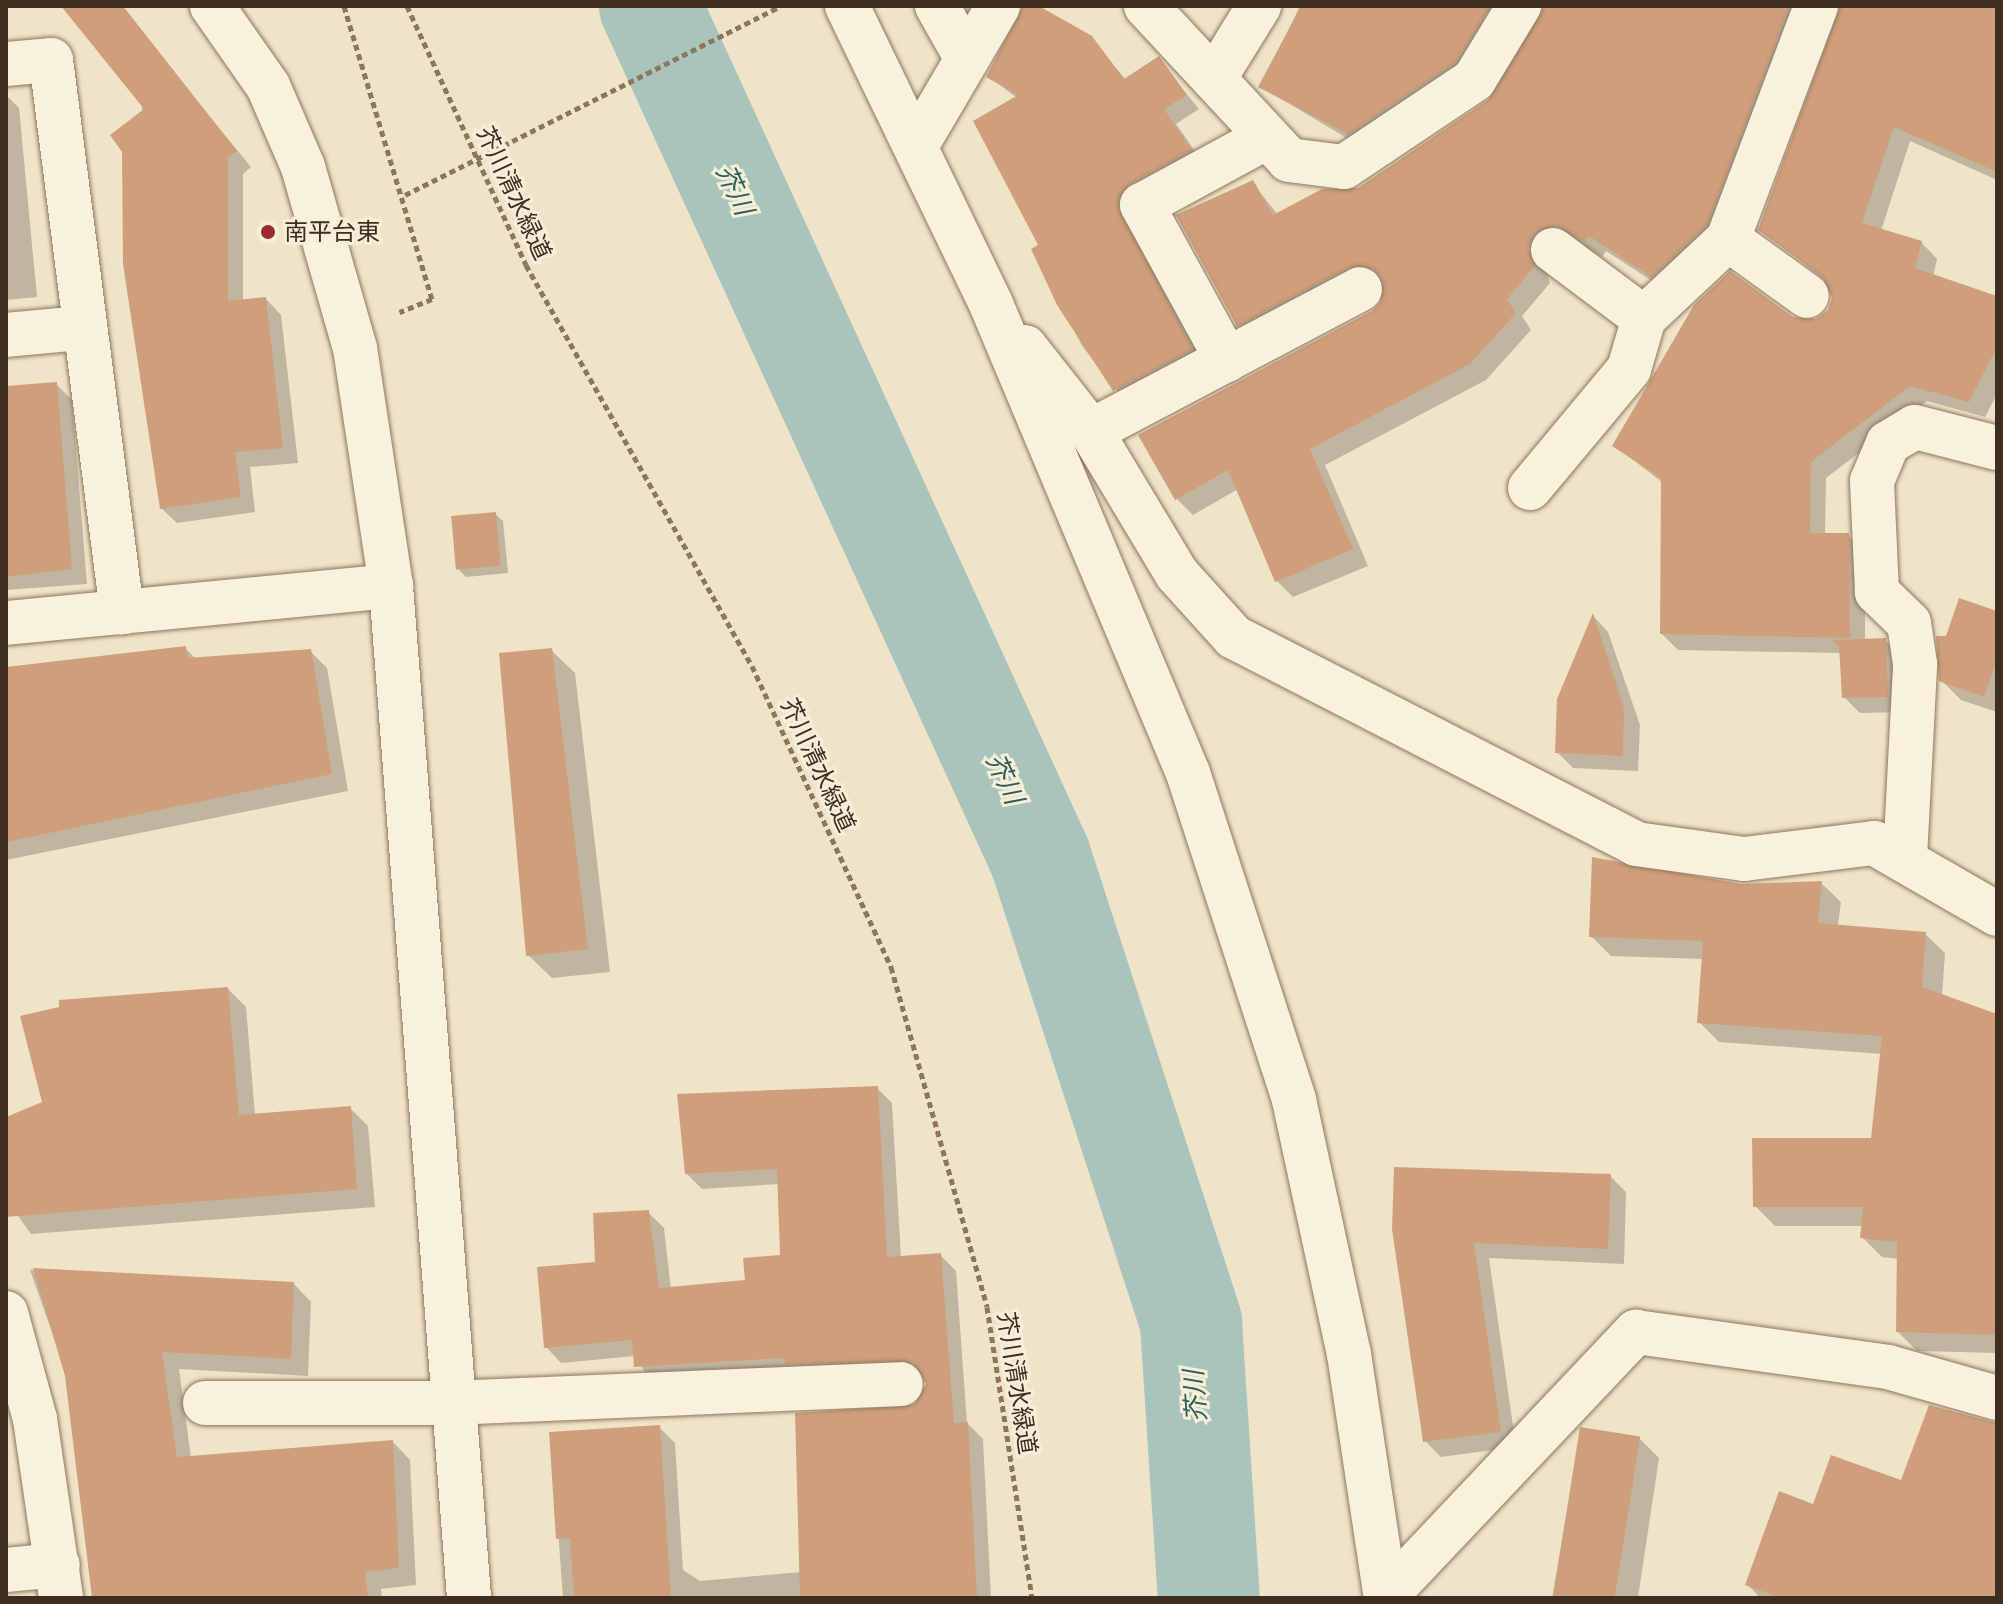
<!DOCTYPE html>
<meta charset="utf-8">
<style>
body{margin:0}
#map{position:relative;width:2003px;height:1604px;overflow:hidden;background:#f0e4c8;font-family:"Libre Baskerville","Noto Sans JP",serif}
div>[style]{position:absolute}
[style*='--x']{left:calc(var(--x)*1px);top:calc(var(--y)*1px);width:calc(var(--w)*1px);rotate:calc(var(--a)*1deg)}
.shadow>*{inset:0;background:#0003}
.river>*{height:102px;margin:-51px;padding:0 51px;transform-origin:51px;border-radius:51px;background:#a9c4bc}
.building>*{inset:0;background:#cf9f7d;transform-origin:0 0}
.path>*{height:5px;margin-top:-2.5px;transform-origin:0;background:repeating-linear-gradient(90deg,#8d765c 0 6px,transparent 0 10px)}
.roads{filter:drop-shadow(0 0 2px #8d765c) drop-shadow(0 0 2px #8d765c)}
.minor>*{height:44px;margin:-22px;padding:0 22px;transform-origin:22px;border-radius:22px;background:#faf1dc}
.tertiary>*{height:44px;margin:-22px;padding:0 22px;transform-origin:22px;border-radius:22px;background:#faf1dc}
.dots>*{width:22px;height:22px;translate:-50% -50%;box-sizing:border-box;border:4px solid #f7eed8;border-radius:50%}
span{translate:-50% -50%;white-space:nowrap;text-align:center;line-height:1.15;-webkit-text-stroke:6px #f7eed8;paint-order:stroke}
.street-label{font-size:24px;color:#3d2e20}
.poi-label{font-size:24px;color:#3d2e20}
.left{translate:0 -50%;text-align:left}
.water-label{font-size:26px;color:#2f5d5a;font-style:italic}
.frame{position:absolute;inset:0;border:8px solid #3d2e20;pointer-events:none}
</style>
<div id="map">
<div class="shadow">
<i style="clip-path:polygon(1023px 6px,1091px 38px,1126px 80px,1158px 59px,1199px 109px,1176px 124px,1204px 164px,1143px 197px,1205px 363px,1128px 404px,1082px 346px,1034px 250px,1041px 246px,1017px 98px,988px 76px)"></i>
<i style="clip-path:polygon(1300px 6px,1519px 6px,1472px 78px,1365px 149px,1261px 87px)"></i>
<i style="clip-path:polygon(1543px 6px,1814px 6px,1722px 241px,1669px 292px,1606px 251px,1602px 257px,1575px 241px,1544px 263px,1550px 283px,1522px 316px,1531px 330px,1486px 380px,1325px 465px,1368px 566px,1293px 597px,1277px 581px,1238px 489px,1193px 515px,1177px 499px,1373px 313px,1387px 289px,1366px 282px,1255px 341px,1238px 325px,1252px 182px,1278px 215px,1359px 190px,1490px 102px,1543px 19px)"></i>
<i style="clip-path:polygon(1840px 6px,1997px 6px,1997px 180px,1910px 141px,1881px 231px,1921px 242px,1937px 259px,1933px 277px,1997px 298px,1997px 394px,1985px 417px,1927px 401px,1826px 478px,1825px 535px,1848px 535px,1865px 552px,1865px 641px,1885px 640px,1901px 656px,1903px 712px,1860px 713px,1844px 697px,1841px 653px,1678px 650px,1662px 634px,1663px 483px,1614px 445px,1792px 319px,1817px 321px,1829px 311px,1834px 298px,1827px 282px,1760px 229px)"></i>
<i style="clip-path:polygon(138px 29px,251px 167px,243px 174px,243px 302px,266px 299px,281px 315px,298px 463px,250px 467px,255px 512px,177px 523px,161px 508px)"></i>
<i style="clip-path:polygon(6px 95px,19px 108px,37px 297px,6px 300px)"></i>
<i style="clip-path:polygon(56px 384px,72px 400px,87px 584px,6px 590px,6px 389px)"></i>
<i style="clip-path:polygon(495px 514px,503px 521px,508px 573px,466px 577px,458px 569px)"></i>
<i style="clip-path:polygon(1997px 613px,1997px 712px,1961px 700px,1941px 680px,1948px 638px)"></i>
<i style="clip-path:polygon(1594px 617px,1608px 632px,1640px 725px,1638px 771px,1573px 768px,1557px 752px)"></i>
<i style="clip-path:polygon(185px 648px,196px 659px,310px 651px,327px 668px,348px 791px,6px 860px,6px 668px)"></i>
<i style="clip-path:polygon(551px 650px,575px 673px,610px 972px,552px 978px,528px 955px)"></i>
<i style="clip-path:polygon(1821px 883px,1841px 902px,1838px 926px,1925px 934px,1945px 953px,1942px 997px,1997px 1016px,1997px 1353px,1917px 1351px,1897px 1331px,1899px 1259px,1882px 1257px,1862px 1237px,1863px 1226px,1775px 1226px,1755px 1206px,1873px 1140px,1882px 1054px,1719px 1042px,1699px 1022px,1703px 959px,1611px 956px,1591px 936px,1740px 886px)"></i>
<i style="clip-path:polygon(228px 989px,246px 1007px,255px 1115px,350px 1108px,368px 1126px,375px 1207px,31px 1234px,6px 1199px,6px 1119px,44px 1104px)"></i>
<i style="clip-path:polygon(877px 1088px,892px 1103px,901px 1258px,940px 1255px,956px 1271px,967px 1423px,983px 1439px,991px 1598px,563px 1598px,551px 1434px,660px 1428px,675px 1443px,683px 1570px,700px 1581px,801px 1572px,903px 1411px,924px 1397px,928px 1382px,917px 1374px,651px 1382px,635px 1356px,561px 1363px,546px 1347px,597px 1264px,648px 1212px,664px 1228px,671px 1289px,747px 1281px,783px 1257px,779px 1184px,702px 1189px,686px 1173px)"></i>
<i style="clip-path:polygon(1610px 1176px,1626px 1192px,1624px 1264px,1489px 1258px,1516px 1447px,1441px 1457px,1425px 1441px,1394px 1229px)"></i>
<i style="clip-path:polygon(30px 1270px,294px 1284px,311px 1302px,308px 1376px,179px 1369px,191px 1458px,393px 1442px,410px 1460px,416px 1585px,381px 1589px,382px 1598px,95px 1598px,67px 1375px)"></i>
<i style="clip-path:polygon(1997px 1426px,1997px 1598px,1760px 1598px,1747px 1584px,1814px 1507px,1902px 1482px)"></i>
<i style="clip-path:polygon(1581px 1429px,1639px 1438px,1659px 1458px,1638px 1598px,1552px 1598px)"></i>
</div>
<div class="river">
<i style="--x:650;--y:6;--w:936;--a:65.38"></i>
<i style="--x:1040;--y:857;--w:490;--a:72"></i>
<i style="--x:1191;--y:1323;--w:276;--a:86.3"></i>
</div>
<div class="building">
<i style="clip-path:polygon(61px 6px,123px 6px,237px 151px,228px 158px,228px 301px,266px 297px,283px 448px,235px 452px,241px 497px,160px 509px,123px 264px,122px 152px,110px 135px,144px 109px)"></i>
<i style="clip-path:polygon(1023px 6px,1039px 6px,1092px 36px,1124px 79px,1159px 56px,1187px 95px,1164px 109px,1192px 150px,1129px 184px,1117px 205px,1193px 349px,1113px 391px,1057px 305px,1031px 249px,1038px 245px,973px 121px,1018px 95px,986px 77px)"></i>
<i style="clip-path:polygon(1301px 6px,1490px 6px,1456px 62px,1348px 134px,1258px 87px)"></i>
<i style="clip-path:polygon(1544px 6px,1789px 6px,1707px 225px,1651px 277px,1589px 236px,1585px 242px,1555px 225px,1534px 234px,1528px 248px,1535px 266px,1507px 299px,1516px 313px,1470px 364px,1310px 449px,1353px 549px,1275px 582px,1228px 470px,1175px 500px,1138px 435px,1372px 311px,1381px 302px,1382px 278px,1373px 268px,1349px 267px,1237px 326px,1176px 215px,1253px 180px,1273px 215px,1322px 189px,1358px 188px,1488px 100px)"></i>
<i style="clip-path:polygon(1840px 6px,1997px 6px,1997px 172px,1894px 127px,1862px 223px,1922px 241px,1915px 268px,1997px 296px,1997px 347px,1969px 402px,1910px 386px,1811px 462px,1810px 533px,1849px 533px,1850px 638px,1660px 634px,1661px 478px,1612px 446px,1694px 305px,1730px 271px,1793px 317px,1816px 319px,1828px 310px,1832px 298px,1822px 276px,1758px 230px)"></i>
<i style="clip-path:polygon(57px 382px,72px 569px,6px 577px,6px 386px)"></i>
<i style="left:496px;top:512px;width:54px;height:45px;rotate:85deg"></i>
<i style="clip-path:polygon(1959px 598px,1997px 611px,1997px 659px,1984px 697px,1939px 681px,1936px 636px,1946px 636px)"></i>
<i style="clip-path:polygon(1593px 613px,1624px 708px,1623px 756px,1555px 753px,1557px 699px)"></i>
<i style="clip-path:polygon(1886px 638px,1888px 697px,1842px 698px,1839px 646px,1832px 640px)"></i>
<i style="clip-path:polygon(186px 646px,187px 658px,311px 649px,332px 774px,6px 842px,6px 667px)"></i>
<i style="clip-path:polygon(552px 648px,588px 949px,526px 956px,499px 653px)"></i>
<i style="clip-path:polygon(1592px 857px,1741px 884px,1822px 881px,1818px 923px,1926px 932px,1922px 987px,1997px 1014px,1997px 1335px,1896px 1332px,1897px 1242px,1860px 1238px,1863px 1207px,1753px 1207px,1752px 1138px,1871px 1138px,1882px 1036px,1697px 1023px,1703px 941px,1589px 937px)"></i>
<i style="clip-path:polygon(228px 987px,239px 1115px,351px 1106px,357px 1189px,6px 1217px,6px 1117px,42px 1102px,20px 1016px,59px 1007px,59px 1000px)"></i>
<i style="clip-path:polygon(878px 1086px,887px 1257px,941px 1253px,954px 1423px,968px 1422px,977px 1598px,800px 1598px,795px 1413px,914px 1405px,926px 1384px,913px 1362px,785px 1364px,785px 1358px,634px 1367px,632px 1340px,544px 1348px,537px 1267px,595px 1262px,593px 1213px,649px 1210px,659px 1288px,745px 1280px,743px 1258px,780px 1255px,777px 1169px,685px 1174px,677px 1094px)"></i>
<i style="clip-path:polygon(1394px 1167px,1611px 1174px,1608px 1249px,1474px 1243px,1501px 1432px,1423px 1442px,1392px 1229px)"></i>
<i style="clip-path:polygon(33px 1268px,294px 1282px,291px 1359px,162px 1352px,177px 1457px,393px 1440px,399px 1568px,365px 1572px,368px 1598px,92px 1598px,65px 1376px)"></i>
<i style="clip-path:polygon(1929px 1405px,1997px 1423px,1997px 1598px,1781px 1598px,1745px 1585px,1779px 1491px,1813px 1504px,1831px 1455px,1901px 1480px)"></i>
<i style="clip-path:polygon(660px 1425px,671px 1598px,574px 1598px,570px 1538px,556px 1539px,549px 1432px)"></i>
<i style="left:1580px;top:1427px;width:61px;height:174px;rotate:9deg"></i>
</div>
<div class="path">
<i style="--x:344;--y:6;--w:306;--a:73.3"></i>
<i style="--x:432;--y:299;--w:35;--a:158"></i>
<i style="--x:407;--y:6;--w:285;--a:65.3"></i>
<i style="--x:526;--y:265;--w:460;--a:60.6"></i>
<i style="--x:752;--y:666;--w:332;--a:65.2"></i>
<i style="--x:891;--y:967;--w:353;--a:74.2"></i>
<i style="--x:987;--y:1307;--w:294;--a:81.2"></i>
<i style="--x:405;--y:195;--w:420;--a:-26.7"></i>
</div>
<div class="roads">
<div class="minor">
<i style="--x:847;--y:6;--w:331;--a:64.2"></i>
<i style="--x:991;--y:304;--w:509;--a:67.22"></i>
<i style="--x:1188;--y:773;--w:344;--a:72"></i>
<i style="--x:1294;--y:1100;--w:260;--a:77.8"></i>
<i style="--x:1349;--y:1354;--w:247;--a:81.4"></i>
<i style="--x:937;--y:6;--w:61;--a:60.5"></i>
<i style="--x:1146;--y:6;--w:210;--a:47.1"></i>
<i style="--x:1289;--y:160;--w:55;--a:7.3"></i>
<i style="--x:1344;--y:167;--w:156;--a:-33.8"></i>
<i style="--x:1474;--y:80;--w:87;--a:-58.7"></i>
<i style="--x:6;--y:64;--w:45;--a:-5.1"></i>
<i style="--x:51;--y:60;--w:557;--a:82.67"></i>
<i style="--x:1214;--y:79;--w:86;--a:-58.3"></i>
<i style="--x:916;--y:146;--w:162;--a:-59.6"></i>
<i style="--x:1728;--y:239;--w:97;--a:35.8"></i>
<i style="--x:1553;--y:250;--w:114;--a:36.8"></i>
<i style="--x:6;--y:335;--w:76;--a:-5.3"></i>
<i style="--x:1025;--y:347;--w:107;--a:51.8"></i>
<i style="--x:1091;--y:431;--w:167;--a:59"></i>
<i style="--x:1177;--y:574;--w:85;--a:47.9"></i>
<i style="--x:1234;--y:637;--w:452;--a:27.2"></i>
<i style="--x:1636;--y:844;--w:109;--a:7.9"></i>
<i style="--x:1744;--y:859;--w:131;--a:-7"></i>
<i style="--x:1874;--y:843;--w:142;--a:30"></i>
<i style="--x:1227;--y:360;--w:177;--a:-118.7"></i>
<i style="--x:1142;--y:205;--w:142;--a:-28.5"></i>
<i style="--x:1091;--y:431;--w:304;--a:-27.8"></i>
<i style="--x:1530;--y:488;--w:155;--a:-50.2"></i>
<i style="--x:1629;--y:369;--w:53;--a:-73.6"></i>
<i style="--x:1644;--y:318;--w:115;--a:-43.2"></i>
<i style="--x:1728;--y:239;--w:249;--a:-69.3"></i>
<i style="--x:6;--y:623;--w:387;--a:-5.5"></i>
<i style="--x:1905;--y:858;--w:194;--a:-87"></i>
<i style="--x:1915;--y:664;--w:41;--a:-98.3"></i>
<i style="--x:1909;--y:623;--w:45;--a:-135.9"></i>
<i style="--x:1877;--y:592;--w:111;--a:-92.6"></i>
<i style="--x:1872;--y:481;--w:41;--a:-67.2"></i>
<i style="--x:1888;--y:443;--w:31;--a:-31"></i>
<i style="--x:1915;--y:427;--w:85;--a:14.4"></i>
<i style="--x:6;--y:1313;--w:110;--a:74.7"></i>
<i style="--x:35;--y:1419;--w:181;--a:81.7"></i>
<i style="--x:205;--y:1403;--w:245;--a:0"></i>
<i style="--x:450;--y:1403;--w:451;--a:-2.4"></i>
<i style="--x:6;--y:1570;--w:52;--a:-5.5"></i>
<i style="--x:1386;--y:1596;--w:364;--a:-46.6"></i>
<i style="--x:1636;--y:1332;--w:254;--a:7.9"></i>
<i style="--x:1888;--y:1367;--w:113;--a:15.9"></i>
</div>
<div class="tertiary">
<i style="--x:212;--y:6;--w:98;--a:55"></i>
<i style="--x:268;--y:86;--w:88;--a:66.6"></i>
<i style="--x:303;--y:167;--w:188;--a:74"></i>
<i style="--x:355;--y:348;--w:241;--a:81.4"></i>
<i style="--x:391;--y:586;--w:1015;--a:85.59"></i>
</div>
</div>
<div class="dots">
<i style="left:268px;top:232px;background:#9e2a2b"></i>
</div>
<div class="street-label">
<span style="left:514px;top:193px;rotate:65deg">芥川清水緑道</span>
<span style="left:818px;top:765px;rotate:65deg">芥川清水緑道</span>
<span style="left:1017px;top:1383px;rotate:81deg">芥川清水緑道</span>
</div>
<div class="poi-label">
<span class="left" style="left:284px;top:232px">南平台東</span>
</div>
<div class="water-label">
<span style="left:734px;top:190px;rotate:65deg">芥川</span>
<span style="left:1004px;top:779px;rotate:65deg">芥川</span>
<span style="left:1196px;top:1396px;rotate:-94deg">芥川</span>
</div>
<div class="frame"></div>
</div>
